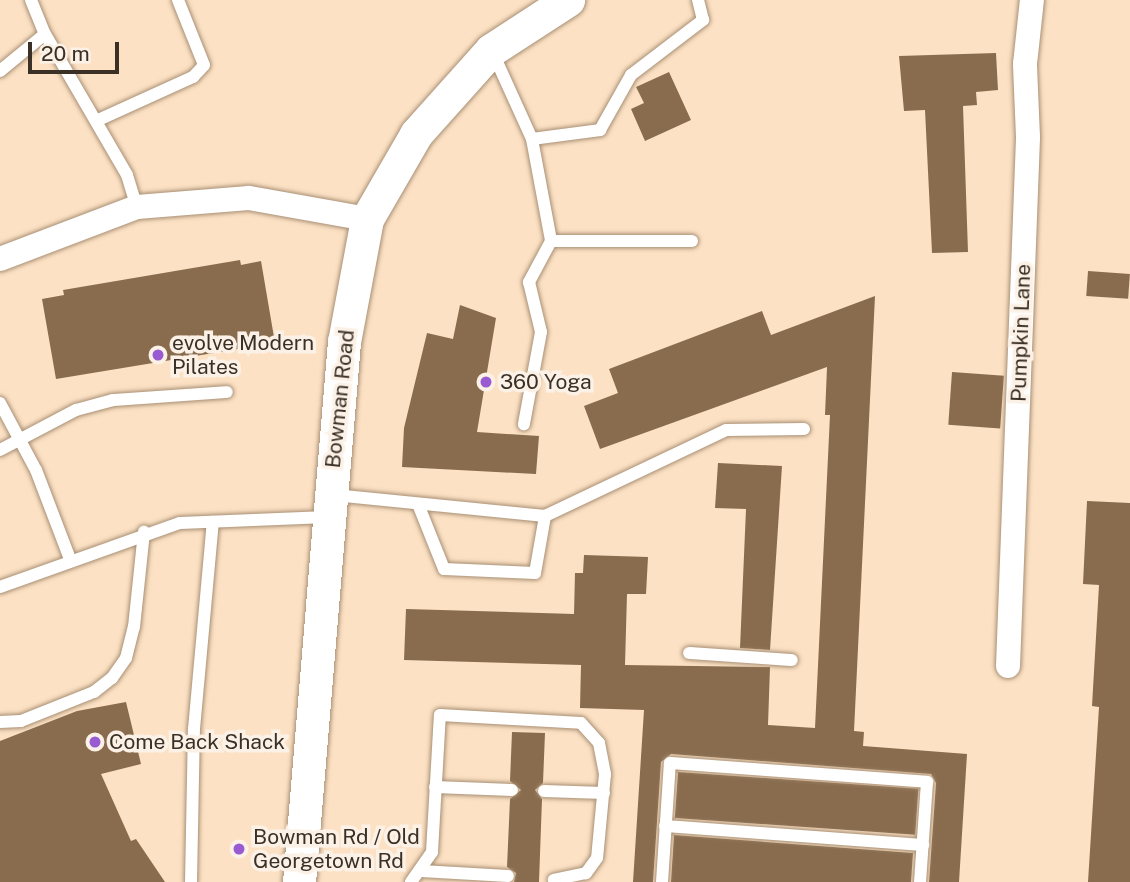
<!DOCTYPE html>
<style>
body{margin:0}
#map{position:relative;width:1130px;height:882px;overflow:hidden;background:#fce1c4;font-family:"Public Sans",sans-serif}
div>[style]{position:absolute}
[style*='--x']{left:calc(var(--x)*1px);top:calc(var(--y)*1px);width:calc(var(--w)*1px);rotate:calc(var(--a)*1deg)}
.building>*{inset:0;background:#896c4e;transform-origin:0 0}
.roads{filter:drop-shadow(0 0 2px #a88f74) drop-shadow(0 0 2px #a88f74)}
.service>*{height:12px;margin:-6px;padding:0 6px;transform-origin:6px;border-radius:6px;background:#fff}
.minor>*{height:24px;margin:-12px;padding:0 12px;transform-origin:12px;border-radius:12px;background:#fff}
.secondary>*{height:33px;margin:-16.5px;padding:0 16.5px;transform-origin:16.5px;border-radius:16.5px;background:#fff}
.dots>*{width:19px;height:19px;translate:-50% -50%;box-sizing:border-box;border:4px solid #fcf1e6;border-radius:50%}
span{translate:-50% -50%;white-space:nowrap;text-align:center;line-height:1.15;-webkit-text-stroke:7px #fcf1e6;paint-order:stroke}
.street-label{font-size:21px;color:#3b3025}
.poi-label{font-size:21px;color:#3b3025}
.left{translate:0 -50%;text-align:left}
.scale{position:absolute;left:28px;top:42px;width:91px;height:32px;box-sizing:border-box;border:4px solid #3b3025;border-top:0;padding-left:9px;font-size:21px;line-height:24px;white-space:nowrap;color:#3b3025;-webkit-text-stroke:5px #fcf1e6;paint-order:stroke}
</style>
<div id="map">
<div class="building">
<i style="clip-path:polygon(996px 53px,998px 90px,976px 92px,977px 105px,963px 106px,968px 252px,932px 253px,925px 110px,904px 111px,899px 56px)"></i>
<i style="clip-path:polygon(669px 72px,691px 120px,645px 141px,631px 109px,644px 103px,636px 87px)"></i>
<i style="clip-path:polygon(240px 260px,241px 265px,261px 261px,275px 343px,56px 379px,42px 299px,64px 295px,63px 290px)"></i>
<i style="left:1088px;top:271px;width:42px;height:25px;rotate:4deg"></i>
<i style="clip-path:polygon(875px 296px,854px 731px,864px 732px,863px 746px,967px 754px,959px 882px,929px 882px,936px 783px,931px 774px,671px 754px,661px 762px,653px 882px,633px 882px,644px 710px,580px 708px,581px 665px,404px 660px,406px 609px,574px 614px,575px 573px,583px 573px,584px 555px,648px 557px,646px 594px,627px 594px,625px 665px,770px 667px,768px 725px,815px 728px,830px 415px,825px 415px,827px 367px,600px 449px,584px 406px,618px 393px,609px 369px,762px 311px,771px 335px)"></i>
<i style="clip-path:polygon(460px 305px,496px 318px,477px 432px,539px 436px,536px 474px,402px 467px,404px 428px,427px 333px,453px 339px)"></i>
<i style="left:952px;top:372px;width:52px;height:53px;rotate:4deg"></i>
<i style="clip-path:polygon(718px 463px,782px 466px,770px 650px,740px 648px,746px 509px,715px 508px)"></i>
<i style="clip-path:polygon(1087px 501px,1130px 503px,1130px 882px,1088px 882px,1099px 707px,1092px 706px,1099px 585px,1083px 584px)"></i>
<i style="clip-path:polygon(126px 702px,141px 764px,101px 774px,131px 841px,136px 839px,165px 882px,0 882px,0 741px,77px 711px)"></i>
<i style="clip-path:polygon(512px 732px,545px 733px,543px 783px,535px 790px,542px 799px,539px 882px,514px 882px,516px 873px,507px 867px,510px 799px,521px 790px,510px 781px)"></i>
<i style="left:678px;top:772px;width:241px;height:46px;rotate:4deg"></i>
<i style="clip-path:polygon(674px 835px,913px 853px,911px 882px,671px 882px)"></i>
</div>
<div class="roads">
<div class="service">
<i style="--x:31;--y:0;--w:37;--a:68"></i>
<i style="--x:493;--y:53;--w:94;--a:65.6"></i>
<i style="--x:532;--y:139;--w:104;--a:79.4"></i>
<i style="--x:551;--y:241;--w:47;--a:118.2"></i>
<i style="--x:529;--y:282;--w:51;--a:76.5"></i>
<i style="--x:541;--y:332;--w:94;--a:100.5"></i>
<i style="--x:0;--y:71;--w:58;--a:-39.4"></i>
<i style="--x:45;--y:34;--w:163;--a:59.8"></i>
<i style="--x:127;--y:175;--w:34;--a:73"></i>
<i style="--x:96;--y:121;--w:107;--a:-24.4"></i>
<i style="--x:193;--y:77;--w:16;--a:-47"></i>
<i style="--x:204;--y:65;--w:70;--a:-111.8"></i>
<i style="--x:532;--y:139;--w:69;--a:-7.5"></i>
<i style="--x:600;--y:130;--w:63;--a:-60.6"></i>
<i style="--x:631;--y:75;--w:91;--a:-37.4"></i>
<i style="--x:703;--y:20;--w:21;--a:-104"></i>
<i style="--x:551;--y:241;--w:141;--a:0"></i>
<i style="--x:0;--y:403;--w:76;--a:61.8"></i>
<i style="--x:36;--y:470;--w:95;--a:69.1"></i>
<i style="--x:0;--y:450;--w:86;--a:-27.8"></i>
<i style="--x:76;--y:410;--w:38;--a:-15"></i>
<i style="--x:113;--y:400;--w:114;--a:-4"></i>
<i style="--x:334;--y:495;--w:212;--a:5.7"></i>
<i style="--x:545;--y:516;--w:200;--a:-25.4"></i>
<i style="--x:726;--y:430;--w:78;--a:-0.7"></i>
<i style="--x:418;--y:504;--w:70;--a:68.2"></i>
<i style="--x:444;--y:569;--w:91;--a:2.5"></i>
<i style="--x:535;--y:573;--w:58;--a:-80"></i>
<i style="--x:0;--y:587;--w:191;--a:-19.6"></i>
<i style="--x:180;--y:523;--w:147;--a:-2.3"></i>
<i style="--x:689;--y:653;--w:103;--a:3.9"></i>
<i style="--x:0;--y:722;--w:21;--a:-3"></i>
<i style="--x:21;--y:721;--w:79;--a:-21.7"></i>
<i style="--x:94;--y:692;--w:23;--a:-38"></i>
<i style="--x:112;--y:678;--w:24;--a:-55"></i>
<i style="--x:126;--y:658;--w:32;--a:-76"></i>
<i style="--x:134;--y:627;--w:96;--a:-84"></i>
<i style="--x:435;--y:787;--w:77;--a:2.2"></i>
<i style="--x:544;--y:791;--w:60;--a:1.9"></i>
<i style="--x:665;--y:826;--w:259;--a:4.2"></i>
<i style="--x:421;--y:871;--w:87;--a:3.3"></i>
<i style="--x:191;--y:882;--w:153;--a:-88.9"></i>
<i style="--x:194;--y:729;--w:208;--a:-84.8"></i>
<i style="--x:411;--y:882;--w:37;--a:-55"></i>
<i style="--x:432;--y:852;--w:137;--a:-86.7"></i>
<i style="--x:440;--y:715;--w:141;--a:3.2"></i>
<i style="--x:581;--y:723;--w:27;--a:48"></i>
<i style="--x:599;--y:743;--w:32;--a:79"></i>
<i style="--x:605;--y:774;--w:84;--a:95.4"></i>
<i style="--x:597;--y:858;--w:19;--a:126"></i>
<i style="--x:586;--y:873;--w:33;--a:168"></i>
<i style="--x:662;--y:882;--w:119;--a:-86.2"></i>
<i style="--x:670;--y:763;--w:258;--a:4.2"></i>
<i style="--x:927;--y:782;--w:100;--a:94"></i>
</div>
<div class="minor">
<i style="--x:0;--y:259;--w:147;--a:-20.8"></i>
<i style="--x:137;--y:207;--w:112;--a:-4.6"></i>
<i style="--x:249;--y:198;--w:120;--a:10.1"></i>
<i style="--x:1008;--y:666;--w:529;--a:-87.83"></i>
<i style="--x:1028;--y:137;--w:73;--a:-92.4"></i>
<i style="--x:1025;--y:64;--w:64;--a:-83.8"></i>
</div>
<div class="secondary">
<i style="--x:299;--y:882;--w:542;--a:-85.24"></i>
<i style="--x:344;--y:342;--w:125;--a:-79.4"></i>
<i style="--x:367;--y:219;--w:98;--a:-60"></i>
<i style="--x:416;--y:134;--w:113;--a:-48.2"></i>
<i style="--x:491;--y:50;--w:92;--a:-33"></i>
</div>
</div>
<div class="dots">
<i style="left:158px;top:355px;background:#995bd2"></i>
<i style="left:486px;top:382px;background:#995bd2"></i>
<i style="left:95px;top:742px;background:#995bd2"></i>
<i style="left:239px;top:849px;background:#995bd2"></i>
</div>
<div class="street-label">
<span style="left:1021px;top:333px;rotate:-88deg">Pumpkin Lane</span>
<span style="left:340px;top:399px;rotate:-84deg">Bowman Road</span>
</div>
<div class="poi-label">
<span class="left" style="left:172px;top:355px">evolve Modern<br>Pilates</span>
<span class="left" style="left:500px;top:382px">360 Yoga</span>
<span class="left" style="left:109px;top:742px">Come Back Shack</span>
<span class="left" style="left:253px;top:849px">Bowman Rd / Old<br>Georgetown Rd</span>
</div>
<div class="scale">20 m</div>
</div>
